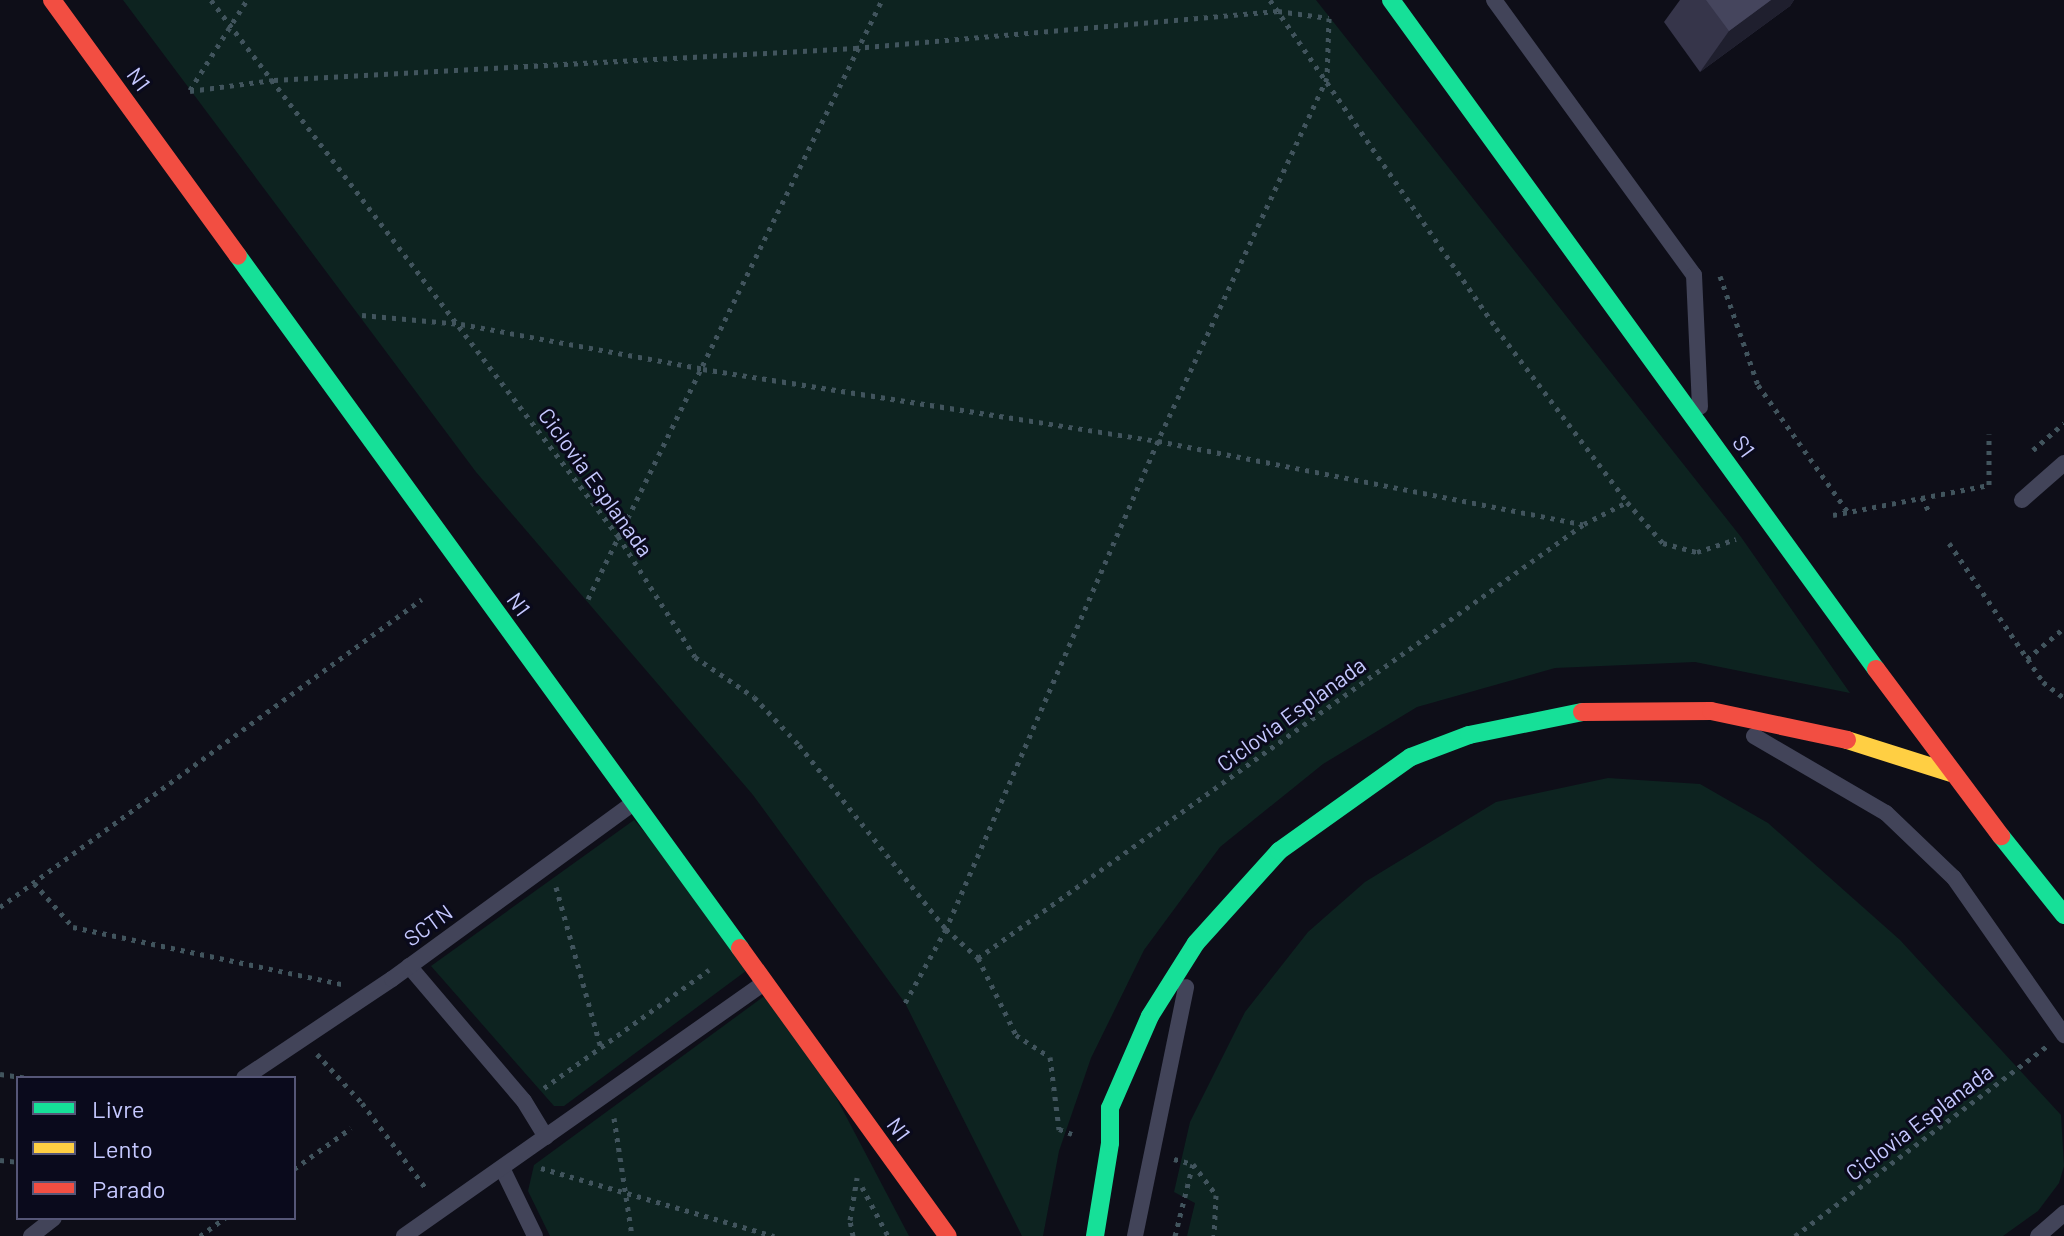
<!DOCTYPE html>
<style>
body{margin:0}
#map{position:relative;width:2064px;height:1236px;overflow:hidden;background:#0e0e18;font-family:Barlow,sans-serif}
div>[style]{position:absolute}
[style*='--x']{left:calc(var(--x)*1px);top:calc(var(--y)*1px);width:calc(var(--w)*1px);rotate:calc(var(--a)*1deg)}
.green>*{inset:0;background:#0d2320}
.path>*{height:5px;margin-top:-2.5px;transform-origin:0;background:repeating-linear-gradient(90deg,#41545d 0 4px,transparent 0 10px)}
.lane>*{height:16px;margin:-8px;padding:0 8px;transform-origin:8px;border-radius:8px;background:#424459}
.fast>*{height:18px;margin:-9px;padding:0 9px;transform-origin:9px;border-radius:9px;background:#16e098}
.slow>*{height:18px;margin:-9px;padding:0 9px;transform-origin:9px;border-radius:9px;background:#ffcf43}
.jam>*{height:18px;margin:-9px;padding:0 9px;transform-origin:9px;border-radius:9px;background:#f24e42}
.wall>*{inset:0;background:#36354a}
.shaded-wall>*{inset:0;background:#1f1f2e}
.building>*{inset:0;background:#45455d}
span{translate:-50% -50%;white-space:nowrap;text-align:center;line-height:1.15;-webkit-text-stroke:6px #0a0a1c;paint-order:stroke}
.street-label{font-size:22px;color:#c5c8ff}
.legend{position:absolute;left:16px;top:1076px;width:280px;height:144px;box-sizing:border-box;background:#0a0a1c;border:2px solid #555677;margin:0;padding:10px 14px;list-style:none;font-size:24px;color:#c5c8ff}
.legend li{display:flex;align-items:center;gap:16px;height:40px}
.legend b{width:40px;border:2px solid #555677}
</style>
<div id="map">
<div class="green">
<i style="clip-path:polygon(123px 0,1316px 0,1741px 537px,1850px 693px,1695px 662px,1555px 668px,1417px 707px,1323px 764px,1220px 847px,1144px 950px,1091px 1058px,1059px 1151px,1043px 1236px,1022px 1236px,905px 1003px,753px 795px,476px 472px)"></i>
<i style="clip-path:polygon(1608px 778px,1700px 784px,1768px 823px,1900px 940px,2061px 1115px,2064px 1166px,2059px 1183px,2038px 1211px,2003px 1236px,1187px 1236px,1195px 1203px,1174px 1192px,1190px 1122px,1245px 1012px,1308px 932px,1365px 882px,1496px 802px)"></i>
<i style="clip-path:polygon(634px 820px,758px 962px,564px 1106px,554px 1106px,431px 966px)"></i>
<i style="clip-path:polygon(763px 997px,787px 1004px,909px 1236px,550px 1236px,528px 1191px,534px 1165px)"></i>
</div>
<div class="path">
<i style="--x:211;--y:0;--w:673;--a:52.79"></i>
<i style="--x:618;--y:536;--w:143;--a:57.5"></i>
<i style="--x:695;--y:657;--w:71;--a:34.1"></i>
<i style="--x:754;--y:697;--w:66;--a:46.8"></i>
<i style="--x:799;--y:745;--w:236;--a:51.4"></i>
<i style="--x:946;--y:929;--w:43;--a:42.2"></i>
<i style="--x:978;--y:958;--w:745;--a:-35.61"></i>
<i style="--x:1584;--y:524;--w:48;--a:-27.1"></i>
<i style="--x:1270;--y:0;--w:398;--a:55.4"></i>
<i style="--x:1496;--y:328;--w:218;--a:53"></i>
<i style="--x:1627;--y:502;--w:55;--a:48.7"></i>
<i style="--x:1663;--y:543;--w:35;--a:15"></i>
<i style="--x:1697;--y:552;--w:41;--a:-18.4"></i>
<i style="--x:190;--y:90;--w:107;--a:-57.7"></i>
<i style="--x:190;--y:91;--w:85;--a:-7.5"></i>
<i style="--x:274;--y:80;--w:582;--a:-3.15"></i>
<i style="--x:855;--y:48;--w:425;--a:-5"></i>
<i style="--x:1278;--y:11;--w:51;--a:7.8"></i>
<i style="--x:1329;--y:18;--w:60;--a:91.9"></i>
<i style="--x:1327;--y:78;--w:400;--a:115"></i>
<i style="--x:1158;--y:441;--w:532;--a:113.48"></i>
<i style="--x:946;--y:929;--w:85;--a:119"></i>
<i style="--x:1720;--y:276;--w:115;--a:70.8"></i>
<i style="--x:1758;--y:385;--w:156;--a:54.7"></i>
<i style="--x:362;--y:315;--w:99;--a:5.2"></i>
<i style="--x:461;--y:324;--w:246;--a:10.5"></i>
<i style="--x:703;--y:369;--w:461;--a:9"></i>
<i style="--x:1158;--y:441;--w:433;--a:11.1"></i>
<i style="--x:2033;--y:450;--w:41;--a:-41.1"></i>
<i style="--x:1922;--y:497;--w:17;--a:65"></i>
<i style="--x:1833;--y:515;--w:159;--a:-10.9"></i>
<i style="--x:1989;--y:485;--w:51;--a:-90"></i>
<i style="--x:1949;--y:543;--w:168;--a:55.9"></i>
<i style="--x:2043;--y:682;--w:26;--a:37"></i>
<i style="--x:588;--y:599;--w:667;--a:-63.86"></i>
<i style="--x:2027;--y:659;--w:48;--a:-40"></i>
<i style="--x:34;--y:883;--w:59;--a:48.4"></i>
<i style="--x:73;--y:927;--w:275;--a:12"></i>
<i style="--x:556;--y:887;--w:167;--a:74.4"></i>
<i style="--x:0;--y:907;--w:522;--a:-36.12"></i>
<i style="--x:978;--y:958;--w:86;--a:63.7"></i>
<i style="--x:1016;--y:1035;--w:40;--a:32.9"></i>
<i style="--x:1050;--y:1057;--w:73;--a:82.9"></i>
<i style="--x:1059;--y:1129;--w:14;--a:21"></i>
<i style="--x:317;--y:1054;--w:67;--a:47.4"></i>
<i style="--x:362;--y:1103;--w:109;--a:53.2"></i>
<i style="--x:0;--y:1074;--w:30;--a:8"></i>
<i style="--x:544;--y:1088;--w:203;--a:-35.6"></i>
<i style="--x:614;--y:1118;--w:119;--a:81.3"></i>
<i style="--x:1174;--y:1159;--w:20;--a:15"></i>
<i style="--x:0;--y:1160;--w:18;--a:6"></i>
<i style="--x:1193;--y:1164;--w:39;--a:53"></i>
<i style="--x:1216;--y:1195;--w:41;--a:92.8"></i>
<i style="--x:541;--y:1168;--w:243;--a:16.3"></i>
<i style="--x:294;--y:1169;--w:70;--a:-35.7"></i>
<i style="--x:862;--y:1187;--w:55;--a:62"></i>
<i style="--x:200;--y:1236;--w:31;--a:-36"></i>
<i style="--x:853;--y:1236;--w:16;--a:-101"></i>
<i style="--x:850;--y:1220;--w:43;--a:-80.5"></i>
<i style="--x:1175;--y:1236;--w:74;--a:-76"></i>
<i style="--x:1795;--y:1236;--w:316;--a:-37"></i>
</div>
<div class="lane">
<i style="--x:1494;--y:0;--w:340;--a:54"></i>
<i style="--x:1694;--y:275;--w:132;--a:87.4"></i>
<i style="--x:2022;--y:500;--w:56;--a:-41.4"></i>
<i style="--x:1754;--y:736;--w:153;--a:30.3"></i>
<i style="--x:1886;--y:813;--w:94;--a:43.7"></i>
<i style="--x:1954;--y:878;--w:192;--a:55"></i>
<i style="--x:409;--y:966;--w:177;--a:49.6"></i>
<i style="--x:524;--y:1101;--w:42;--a:58.6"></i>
<i style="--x:244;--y:1078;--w:178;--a:-33.8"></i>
<i style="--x:392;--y:979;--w:297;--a:-36.1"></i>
<i style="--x:503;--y:1170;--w:73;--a:64.1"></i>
<i style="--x:31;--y:1236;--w:29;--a:-38"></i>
<i style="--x:404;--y:1236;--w:438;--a:-35.1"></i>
<i style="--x:1135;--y:1236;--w:254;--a:-78.4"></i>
<i style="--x:2038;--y:1236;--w:35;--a:-41"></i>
</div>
<div class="fast">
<i style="--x:1391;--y:0;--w:826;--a:54.06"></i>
<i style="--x:238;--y:256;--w:855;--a:54.04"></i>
<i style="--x:2001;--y:836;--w:101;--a:51.4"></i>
<i style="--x:1095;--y:1236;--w:94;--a:-80.8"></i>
<i style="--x:1110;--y:1143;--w:35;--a:-90"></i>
<i style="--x:1110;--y:1108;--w:100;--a:-66.5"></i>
<i style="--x:1150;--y:1016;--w:86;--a:-57.8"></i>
<i style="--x:1196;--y:943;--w:124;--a:-47.9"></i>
<i style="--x:1279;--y:851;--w:162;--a:-35.5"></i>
<i style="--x:1411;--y:757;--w:62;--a:-20.8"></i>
<i style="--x:1469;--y:735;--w:115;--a:-11.5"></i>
</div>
<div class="slow">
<i style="--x:1847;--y:740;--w:109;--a:17.6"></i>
</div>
<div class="jam">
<i style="--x:52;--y:0;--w:316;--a:54"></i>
<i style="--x:1876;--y:669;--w:209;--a:53.2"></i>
<i style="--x:1582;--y:712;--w:129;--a:-0.4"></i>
<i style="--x:1711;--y:711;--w:139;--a:12"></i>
<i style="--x:740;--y:948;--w:355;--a:54.2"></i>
</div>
<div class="wall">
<i style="clip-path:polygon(1680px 0,1794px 0,1790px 6px,1700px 72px,1664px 22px)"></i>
</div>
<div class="shaded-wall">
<i style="clip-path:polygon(1771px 0,1794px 0,1790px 6px,1700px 72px,1729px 31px)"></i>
</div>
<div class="building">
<i style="clip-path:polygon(1706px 0,1771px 0,1729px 31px)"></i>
</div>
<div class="street-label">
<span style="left:139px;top:79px;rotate:54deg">N1</span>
<span style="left:1744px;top:446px;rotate:54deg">S1</span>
<span style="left:596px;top:482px;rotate:54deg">Ciclovia Esplanada</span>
<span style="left:519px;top:604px;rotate:54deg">N1</span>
<span style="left:1291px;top:714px;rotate:-36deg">Ciclovia Esplanada</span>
<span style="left:428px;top:925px;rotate:-36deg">SCTN</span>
<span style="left:1919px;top:1122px;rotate:-37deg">Ciclovia Esplanada</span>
<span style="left:899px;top:1129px;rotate:54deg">N1</span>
</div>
<ul class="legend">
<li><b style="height:10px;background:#16e098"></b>Livre</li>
<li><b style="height:10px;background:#ffcf43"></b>Lento</li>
<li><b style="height:10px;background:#f24e42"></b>Parado</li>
</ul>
</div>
